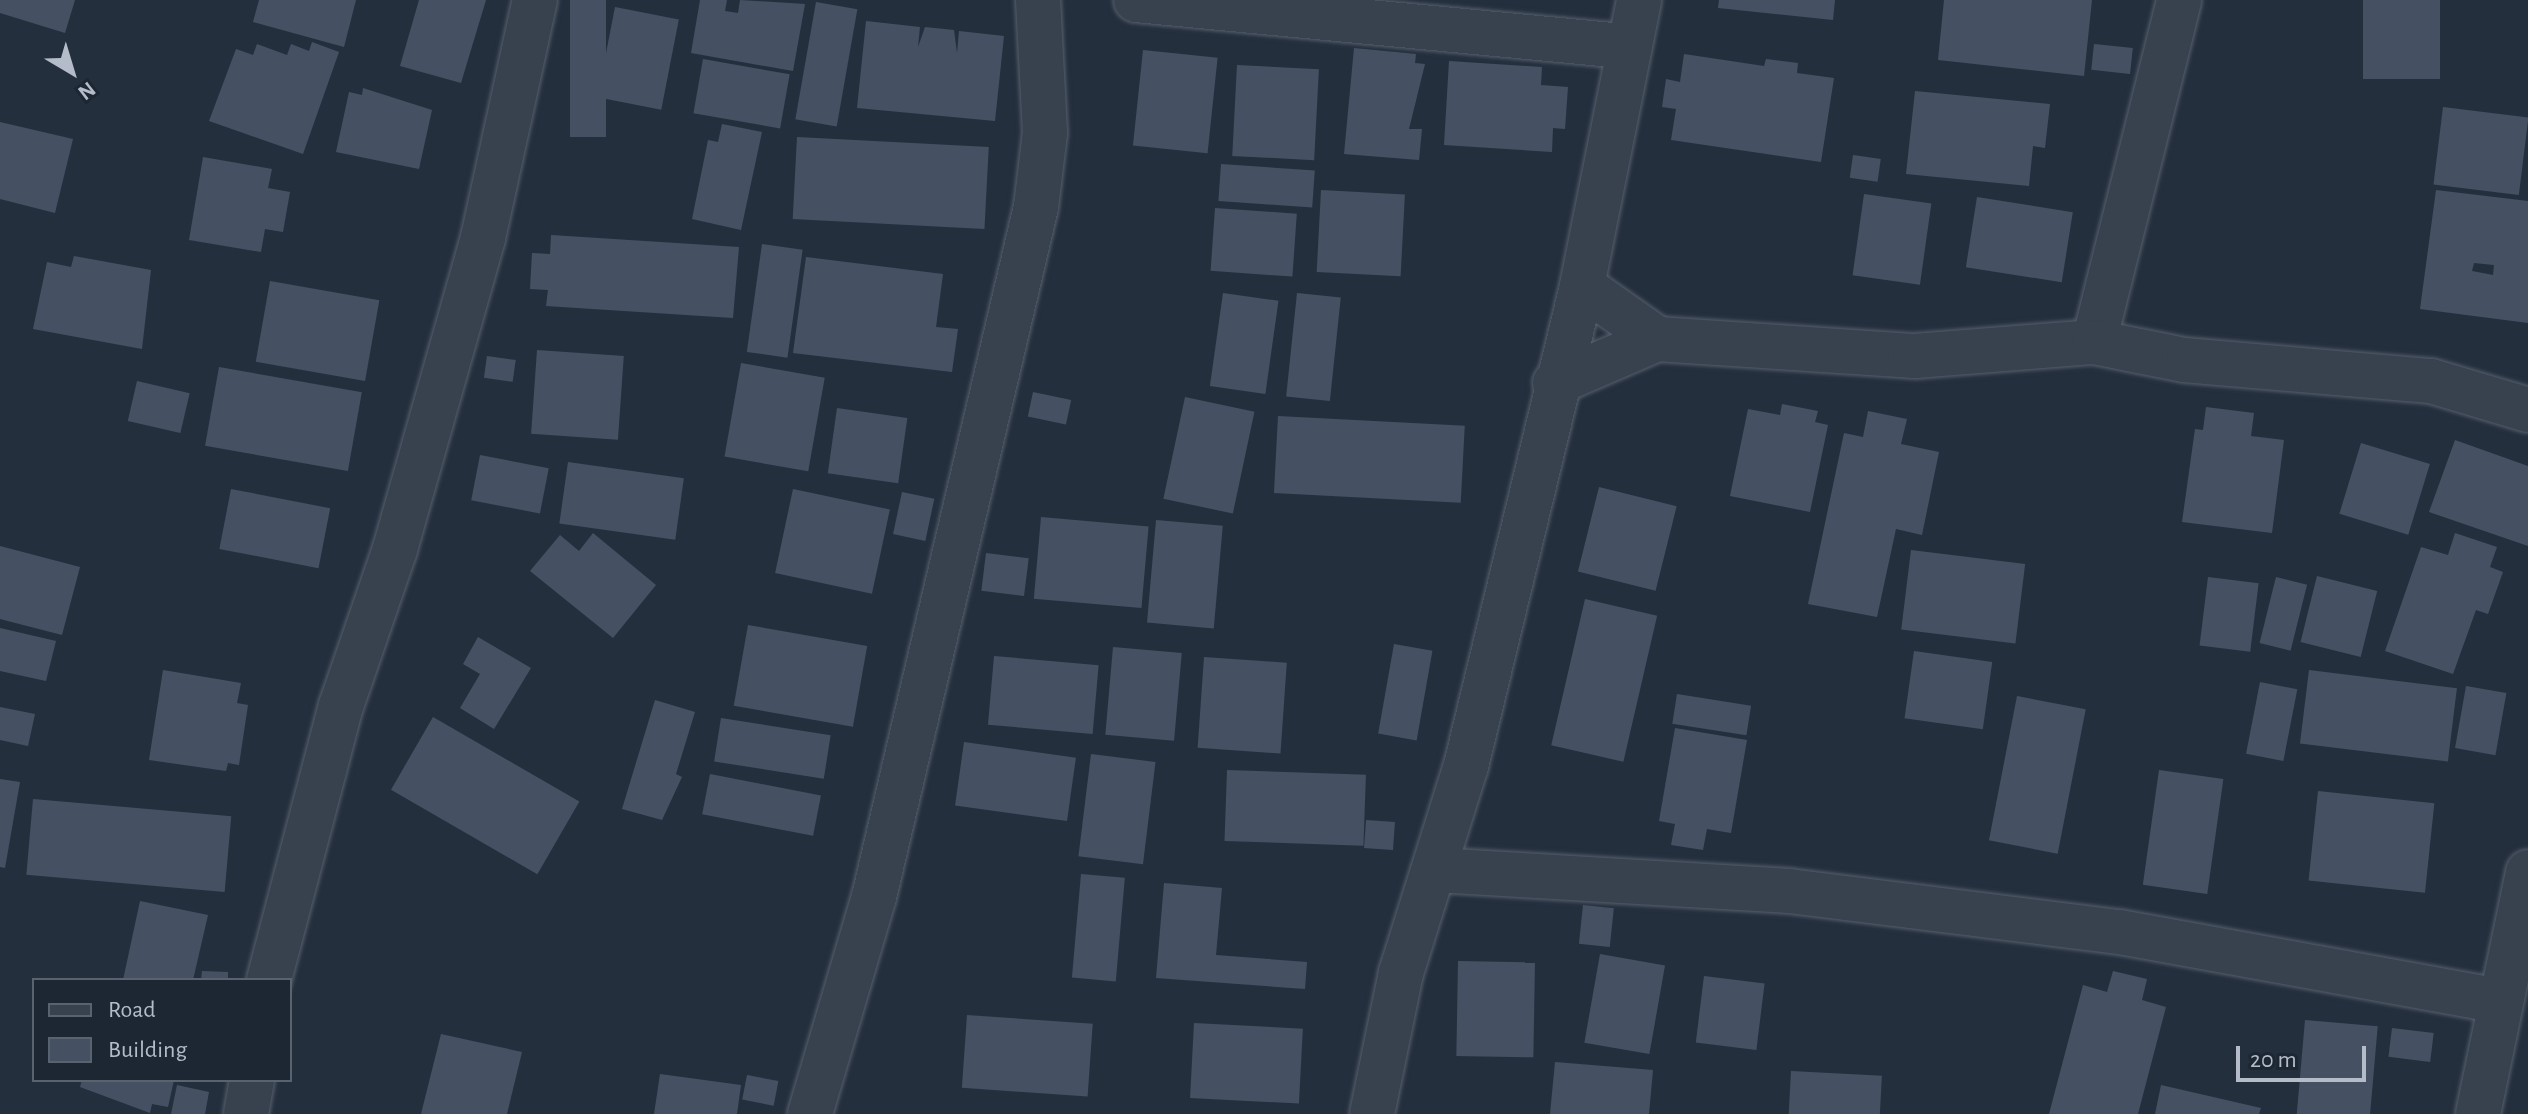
<!DOCTYPE html>
<style>
body{margin:0}
#map{position:relative;width:2528px;height:1114px;overflow:hidden;background:#242f3e;font-family:"Alegreya Sans",sans-serif}
div>[style]{position:absolute}
[style*='--x']{left:calc(var(--x)*1px);top:calc(var(--y)*1px);width:calc(var(--w)*1px);rotate:calc(var(--a)*1deg)}
.building>*{inset:0;background:#455162;transform-origin:0 0}
.roads{filter:drop-shadow(0 0 2px #565f6c) drop-shadow(0 0 2px #565f6c)}
.street>*{height:44px;margin:-22px;padding:0 22px;transform-origin:22px;border-radius:22px;background:#38414e}
span{translate:-50% -50%;white-space:nowrap;text-align:center;line-height:1.15;-webkit-text-stroke:6px #1d2633;paint-order:stroke}
.legend{position:absolute;left:32px;top:978px;width:260px;height:104px;box-sizing:border-box;background:#1d2633;border:2px solid #59626f;margin:0;padding:10px 14px;list-style:none;font-size:24px;color:#b4bcc9}
.legend li{display:flex;align-items:center;gap:16px;height:40px}
.legend b{width:40px;border:2px solid #59626f}
.north{position:absolute;left:32px;top:32px;width:80px;height:80px;-webkit-text-stroke:6px #1d2633;paint-order:stroke;rotate:142deg;font-size:22px;font-weight:700;line-height:32px;text-align:center;color:#b4bcc9}
.north::after{content:'';display:block;margin:auto;width:28px;height:36px;background:#b4bcc9;clip-path:polygon(50% 0,100% 100%,50% 72%,0 100%)}
.scale{position:absolute;left:2236px;top:1046px;width:130px;height:36px;box-sizing:border-box;border:4px solid #b4bcc9;border-top:0;padding-left:10px;font-size:24px;line-height:28px;white-space:nowrap;color:#b4bcc9;-webkit-text-stroke:6px #1d2633;paint-order:stroke}
</style>
<div id="map">
<div class="building">
<i style="clip-path:polygon(0 0,75px 0,65px 33px,0 13px)"></i>
<i style="clip-path:polygon(259px 0,356px 0,344px 47px,253px 22px)"></i>
<i style="clip-path:polygon(419px 0,486px 0,461px 83px,400px 66px)"></i>
<i style="left:570px;top:0;width:36px;height:137px"></i>
<i style="clip-path:polygon(700px 0,727px 0,725px 11px,738px 13px,740px 0,805px 4px,793px 71px,691px 53px)"></i>
<i style="clip-path:polygon(1719px 0,1835px 0,1833px 20px,1718px 8px)"></i>
<i style="clip-path:polygon(1944px 0,2092px 0,2084px 76px,1938px 60px)"></i>
<i style="left:2363px;top:0;width:77px;height:79px"></i>
<i style="left:816px;top:2px;width:42px;height:119px;rotate:10deg"></i>
<i style="left:615px;top:7px;width:65px;height:92px;rotate:11deg"></i>
<i style="clip-path:polygon(866px 21px,920px 27px,918px 47px,925px 27px,954px 30px,957px 53px,959px 31px,1004px 36px,995px 121px,857px 108px)"></i>
<i style="clip-path:polygon(312px 42px,339px 52px,303px 154px,209px 121px,236px 49px,253px 55px,257px 44px,287px 55px,291px 44px,309px 51px)"></i>
<i style="left:2094px;top:44px;width:39px;height:26px;rotate:6deg"></i>
<i style="clip-path:polygon(1354px 48px,1416px 54px,1415px 63px,1425px 64px,1409px 129px,1422px 129px,1419px 160px,1344px 154px)"></i>
<i style="left:1143px;top:50px;width:75px;height:96px;rotate:6deg"></i>
<i style="clip-path:polygon(1684px 54px,1764px 66px,1766px 59px,1798px 63px,1797px 73px,1834px 78px,1821px 162px,1671px 140px,1676px 109px,1662px 107px,1666px 79px,1680px 82px)"></i>
<i style="left:703px;top:59px;width:88px;height:55px;rotate:10deg"></i>
<i style="clip-path:polygon(1449px 61px,1542px 67px,1541px 85px,1568px 87px,1565px 129px,1553px 128px,1552px 152px,1444px 145px)"></i>
<i style="left:1237px;top:65px;width:82px;height:91px;rotate:3deg"></i>
<i style="clip-path:polygon(363px 88px,432px 110px,419px 169px,336px 152px,349px 92px,362px 95px)"></i>
<i style="clip-path:polygon(1915px 91px,2050px 104px,2045px 148px,2033px 146px,2029px 186px,1906px 174px)"></i>
<i style="left:2443px;top:107px;width:86px;height:78px;rotate:7deg"></i>
<i style="clip-path:polygon(0 122px,73px 139px,55px 213px,0 199px)"></i>
<i style="clip-path:polygon(722px 124px,762px 132px,741px 230px,692px 219px,708px 140px,718px 142px)"></i>
<i style="left:797px;top:137px;width:192px;height:82px;rotate:3deg"></i>
<i style="left:1853px;top:155px;width:28px;height:23px;rotate:8deg"></i>
<i style="clip-path:polygon(203px 157px,272px 169px,268px 188px,290px 192px,283px 232px,265px 229px,261px 252px,189px 240px)"></i>
<i style="left:1221px;top:164px;width:94px;height:37px;rotate:4deg"></i>
<i style="left:1321px;top:190px;width:84px;height:82px;rotate:3deg"></i>
<i style="clip-path:polygon(evenodd,2436px 190px,2528px 201px,2528px 323px,2420px 309px,2436px 190px,2474px 263px,2494px 265px,2493px 275px,2472px 271px,2474px 263px)"></i>
<i style="left:1864px;top:194px;width:68px;height:82px;rotate:8deg"></i>
<i style="left:1977px;top:197px;width:97px;height:71px;rotate:9deg"></i>
<i style="left:1215px;top:208px;width:82px;height:63px;rotate:4deg"></i>
<i style="clip-path:polygon(551px 235px,739px 247px,733px 318px,546px 306px,548px 290px,530px 289px,532px 253px,550px 254px)"></i>
<i style="left:762px;top:244px;width:41px;height:109px;rotate:8deg"></i>
<i style="clip-path:polygon(74px 256px,151px 270px,142px 349px,33px 329px,47px 262px,71px 267px)"></i>
<i style="clip-path:polygon(806px 257px,943px 274px,936px 327px,958px 329px,952px 372px,793px 353px)"></i>
<i style="left:270px;top:281px;width:111px;height:82px;rotate:10deg"></i>
<i style="left:1223px;top:293px;width:56px;height:94px;rotate:8deg"></i>
<i style="left:1297px;top:293px;width:44px;height:104px;rotate:6deg"></i>
<i style="left:537px;top:350px;width:87px;height:84px;rotate:4deg"></i>
<i style="left:487px;top:356px;width:29px;height:22px;rotate:8deg"></i>
<i style="left:741px;top:363px;width:85px;height:95px;rotate:10deg"></i>
<i style="left:219px;top:367px;width:145px;height:80px;rotate:10deg"></i>
<i style="left:137px;top:381px;width:54px;height:41px;rotate:13deg"></i>
<i style="left:1033px;top:392px;width:39px;height:25px;rotate:12deg"></i>
<i style="left:1185px;top:397px;width:71px;height:104px;rotate:12deg"></i>
<i style="clip-path:polygon(1782px 404px,1818px 411px,1815px 422px,1828px 425px,1810px 512px,1730px 496px,1748px 409px,1780px 415px)"></i>
<i style="clip-path:polygon(2206px 407px,2254px 413px,2251px 436px,2284px 440px,2272px 533px,2182px 522px,2195px 429px,2203px 430px)"></i>
<i style="left:837px;top:408px;width:71px;height:66px;rotate:8deg"></i>
<i style="clip-path:polygon(1868px 411px,1907px 419px,1901px 444px,1939px 452px,1922px 535px,1896px 529px,1877px 617px,1808px 604px,1844px 433px,1863px 437px)"></i>
<i style="left:1278px;top:416px;width:187px;height:77px;rotate:3deg"></i>
<i style="clip-path:polygon(2455px 440px,2528px 466px,2528px 546px,2429px 512px)"></i>
<i style="left:2361px;top:443px;width:72px;height:74px;rotate:17deg"></i>
<i style="left:480px;top:455px;width:70px;height:46px;rotate:11deg"></i>
<i style="left:568px;top:462px;width:117px;height:62px;rotate:8deg"></i>
<i style="left:1599px;top:487px;width:80px;height:87px;rotate:14deg"></i>
<i style="left:231px;top:489px;width:101px;height:61px;rotate:11deg"></i>
<i style="left:793px;top:489px;width:99px;height:86px;rotate:12deg"></i>
<i style="left:902px;top:492px;width:33px;height:43px;rotate:12deg"></i>
<i style="left:1041px;top:517px;width:108px;height:82px;rotate:5deg"></i>
<i style="left:1156px;top:520px;width:67px;height:103px;rotate:5deg"></i>
<i style="clip-path:polygon(593px 533px,656px 585px,613px 638px,530px 571px,560px 535px,579px 551px)"></i>
<i style="clip-path:polygon(2455px 533px,2497px 547px,2490px 567px,2503px 572px,2488px 614px,2476px 610px,2453px 674px,2385px 651px,2421px 547px,2448px 555px)"></i>
<i style="clip-path:polygon(0 546px,80px 567px,62px 635px,0 619px)"></i>
<i style="left:1911px;top:550px;width:115px;height:80px;rotate:7deg"></i>
<i style="left:986px;top:553px;width:43px;height:38px;rotate:7deg"></i>
<i style="left:2317px;top:576px;width:62px;height:68px;rotate:14deg"></i>
<i style="left:2208px;top:577px;width:51px;height:69px;rotate:7deg"></i>
<i style="left:2276px;top:577px;width:32px;height:68px;rotate:14deg"></i>
<i style="left:1585px;top:599px;width:74px;height:150px;rotate:13deg"></i>
<i style="left:748px;top:625px;width:121px;height:82px;rotate:10deg"></i>
<i style="clip-path:polygon(0 628px,56px 641px,46px 681px,0 671px)"></i>
<i style="clip-path:polygon(478px 637px,531px 668px,494px 729px,460px 708px,480px 674px,463px 664px)"></i>
<i style="left:1394px;top:644px;width:39px;height:91px;rotate:10deg"></i>
<i style="left:1113px;top:647px;width:69px;height:88px;rotate:5deg"></i>
<i style="left:1914px;top:651px;width:79px;height:68px;rotate:8deg"></i>
<i style="left:994px;top:656px;width:105px;height:69px;rotate:5deg"></i>
<i style="left:1204px;top:657px;width:83px;height:91px;rotate:4deg"></i>
<i style="clip-path:polygon(163px 670px,241px 683px,237px 703px,248px 705px,239px 765px,228px 763px,226px 771px,149px 760px)"></i>
<i style="left:2309px;top:670px;width:149px;height:74px;rotate:7deg"></i>
<i style="left:2260px;top:682px;width:38px;height:73px;rotate:11deg"></i>
<i style="left:2466px;top:686px;width:41px;height:63px;rotate:10deg"></i>
<i style="left:1677px;top:694px;width:75px;height:30px;rotate:9deg"></i>
<i style="left:2017px;top:696px;width:70px;height:147px;rotate:11deg"></i>
<i style="clip-path:polygon(655px 700px,695px 712px,676px 774px,682px 777px,662px 820px,622px 809px)"></i>
<i style="clip-path:polygon(0 707px,35px 714px,28px 746px,0 740px)"></i>
<i style="left:433px;top:717px;width:169px;height:84px;rotate:30deg"></i>
<i style="left:721px;top:718px;width:111px;height:44px;rotate:9deg"></i>
<i style="clip-path:polygon(1675px 728px,1747px 740px,1731px 833px,1707px 829px,1703px 850px,1671px 845px,1675px 824px,1659px 821px)"></i>
<i style="left:964px;top:742px;width:113px;height:64px;rotate:8deg"></i>
<i style="left:1091px;top:754px;width:65px;height:103px;rotate:7deg"></i>
<i style="left:1227px;top:770px;width:139px;height:71px;rotate:2deg"></i>
<i style="left:2159px;top:770px;width:65px;height:116px;rotate:8deg"></i>
<i style="left:710px;top:774px;width:113px;height:41px;rotate:11deg"></i>
<i style="clip-path:polygon(0 779px,20px 782px,5px 868px,0 867px)"></i>
<i style="left:2318px;top:791px;width:117px;height:90px;rotate:6deg"></i>
<i style="left:33px;top:799px;width:199px;height:76px;rotate:5deg"></i>
<i style="left:1366px;top:820px;width:29px;height:28px;rotate:4deg"></i>
<i style="left:1081px;top:874px;width:44px;height:104px;rotate:5deg"></i>
<i style="clip-path:polygon(1164px 883px,1222px 888px,1216px 955px,1307px 962px,1305px 989px,1156px 978px)"></i>
<i style="clip-path:polygon(140px 901px,208px 915px,193px 980px,123px 980px)"></i>
<i style="left:1583px;top:905px;width:31px;height:39px;rotate:6deg"></i>
<i style="left:1600px;top:954px;width:66px;height:90px;rotate:10deg"></i>
<i style="left:1458px;top:961px;width:77px;height:95px;rotate:1deg"></i>
<i style="clip-path:polygon(202px 971px,228px 972px,228px 980px,201px 980px)"></i>
<i style="clip-path:polygon(2113px 971px,2147px 979px,2142px 1000px,2166px 1007px,2138px 1114px,2049px 1114px,2083px 985px,2107px 992px)"></i>
<i style="left:1704px;top:976px;width:61px;height:67px;rotate:7deg"></i>
<i style="left:967px;top:1015px;width:126px;height:73px;rotate:4deg"></i>
<i style="left:2305px;top:1020px;width:73px;height:95px;rotate:5deg"></i>
<i style="left:1194px;top:1023px;width:109px;height:75px;rotate:3deg"></i>
<i style="left:2392px;top:1028px;width:42px;height:29px;rotate:7deg"></i>
<i style="clip-path:polygon(441px 1034px,522px 1052px,507px 1114px,421px 1114px)"></i>
<i style="clip-path:polygon(1555px 1062px,1653px 1070px,1649px 1114px,1550px 1114px)"></i>
<i style="left:1791px;top:1071px;width:91px;height:43px;rotate:3deg"></i>
<i style="clip-path:polygon(660px 1074px,741px 1085px,737px 1114px,654px 1114px)"></i>
<i style="left:747px;top:1075px;width:32px;height:25px;rotate:11deg"></i>
<i style="clip-path:polygon(82px 1080px,174px 1080px,168px 1107px,152px 1104px,150px 1113px,80px 1087px)"></i>
<i style="clip-path:polygon(177px 1085px,209px 1092px,205px 1114px,171px 1114px)"></i>
<i style="clip-path:polygon(2161px 1085px,2261px 1108px,2259px 1114px,2155px 1114px)"></i>
</div>
<div class="roads">
<div class="street">
<i style="--x:1136;--y:0;--w:495;--a:5.4"></i>
<i style="--x:1582;--y:286;--w:92;--a:35.2"></i>
<i style="--x:2094;--y:342;--w:352;--a:-76"></i>
<i style="--x:1555;--y:383;--w:111;--a:-23.3"></i>
<i style="--x:1657;--y:339;--w:259;--a:3.8"></i>
<i style="--x:1915;--y:356;--w:180;--a:-4.5"></i>
<i style="--x:2094;--y:342;--w:92;--a:11.3"></i>
<i style="--x:2184;--y:360;--w:248;--a:4.9"></i>
<i style="--x:2431;--y:381;--w:101;--a:16.6"></i>
<i style="--x:1437;--y:870;--w:353;--a:3.4"></i>
<i style="--x:1789;--y:891;--w:334;--a:7.1"></i>
<i style="--x:2120;--y:932;--w:387;--a:10.3"></i>
<i style="--x:269;--y:980;--w:283;--a:-75.3"></i>
<i style="--x:341;--y:706;--w:166;--a:-71"></i>
<i style="--x:395;--y:549;--w:323;--a:-74.2"></i>
<i style="--x:483;--y:238;--w:244;--a:-77.7"></i>
<i style="--x:246;--y:1114;--w:35;--a:-80"></i>
<i style="--x:810;--y:1114;--w:226;--a:-73.6"></i>
<i style="--x:874;--y:897;--w:709;--a:-76.79"></i>
<i style="--x:1036;--y:207;--w:75;--a:-83.1"></i>
<i style="--x:1045;--y:133;--w:133;--a:-93"></i>
<i style="--x:1372;--y:1114;--w:144;--a:-78.4"></i>
<i style="--x:1401;--y:973;--w:217;--a:-72.6"></i>
<i style="--x:1466;--y:766;--w:494;--a:-76.4"></i>
<i style="--x:1582;--y:286;--w:292;--a:-78.7"></i>
<i style="--x:2478;--y:1114;--w:247;--a:-78.3"></i>
</div>
</div>
<ul class="legend">
<li><b style="height:10px;background:#38414e"></b>Road</li>
<li><b style="height:22px;background:#455162"></b>Building</li>
</ul>
<div class="north">N</div>
<div class="scale">20 m</div>
</div>
